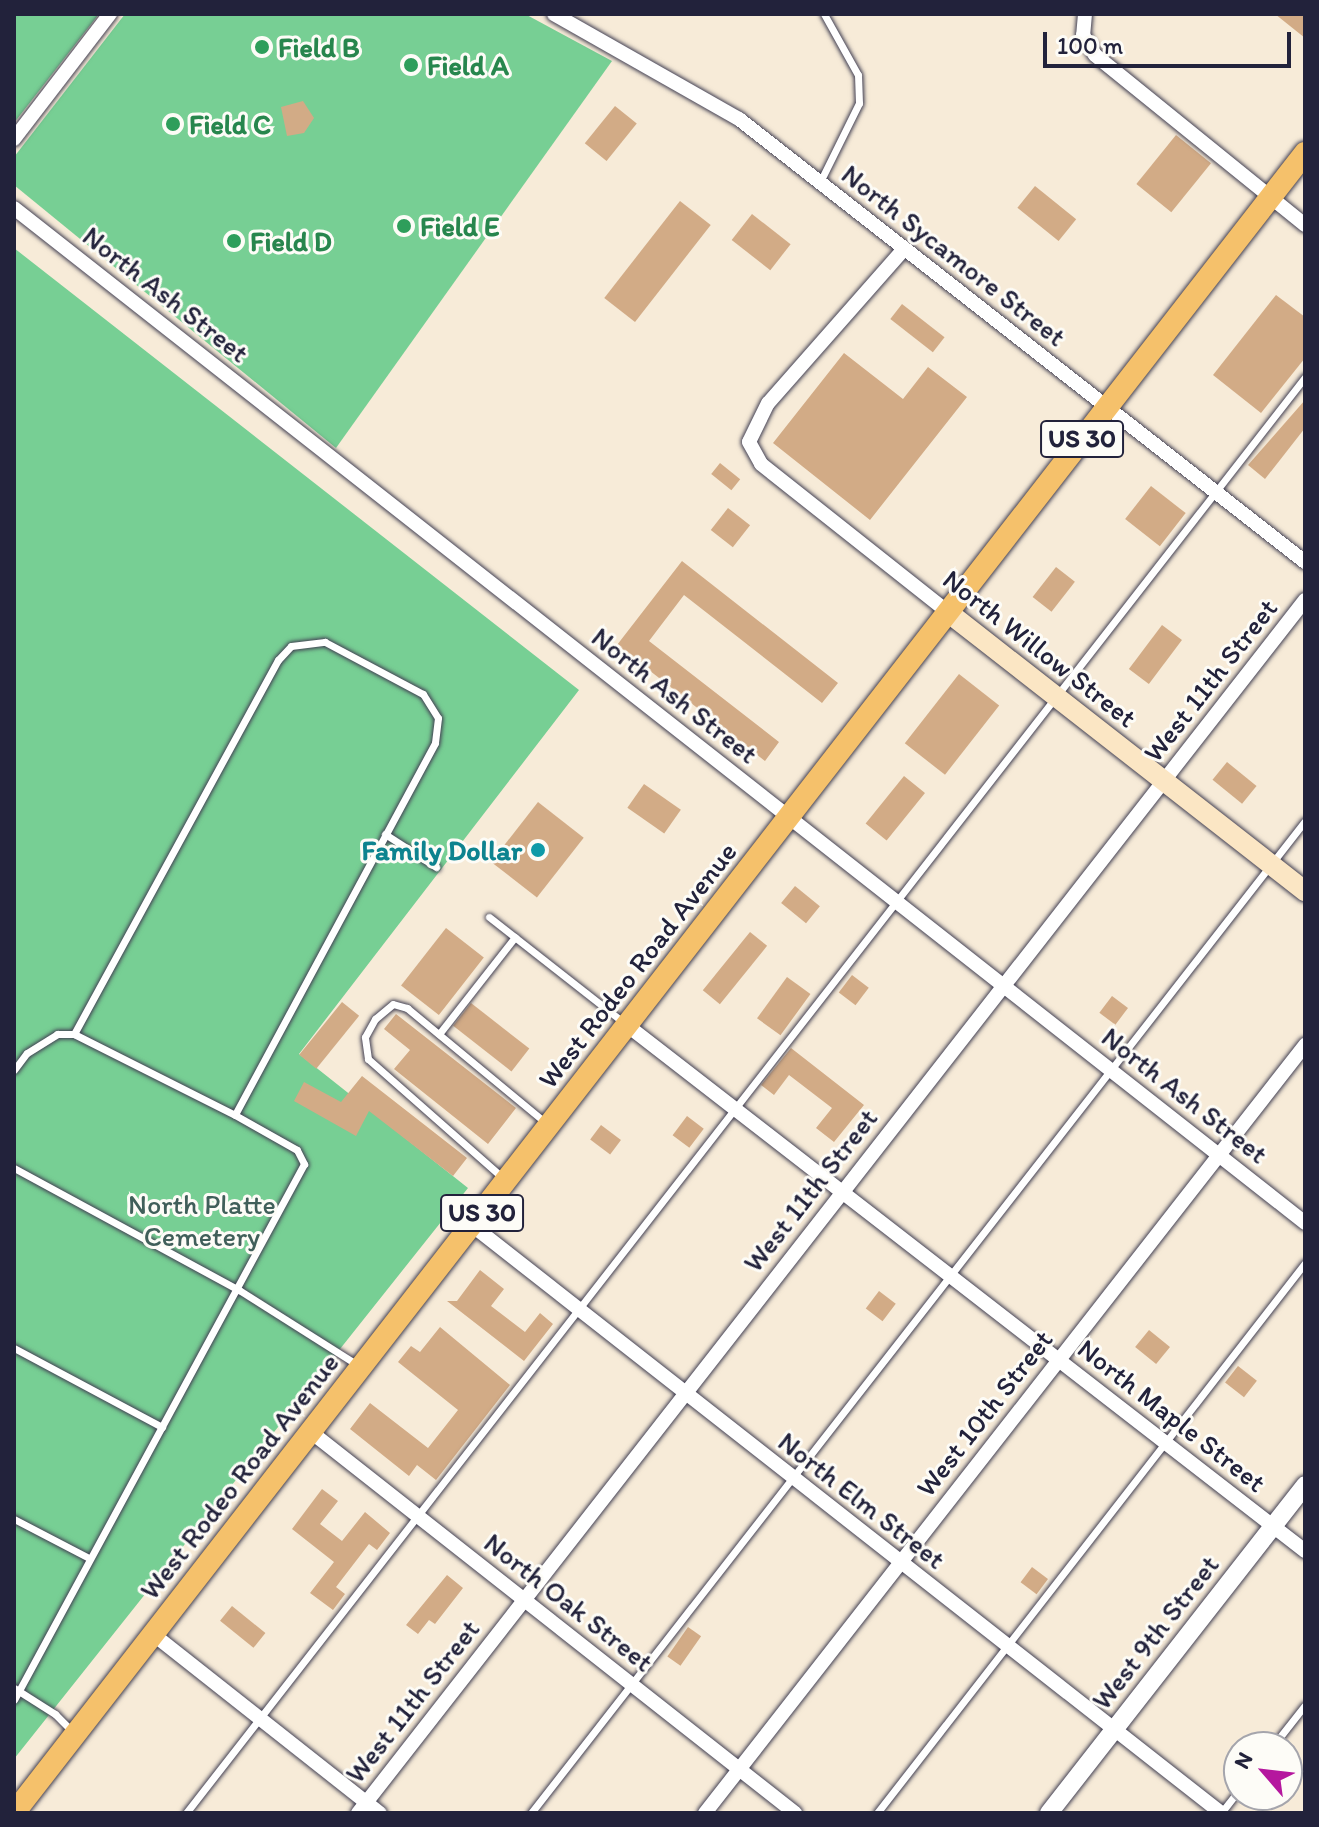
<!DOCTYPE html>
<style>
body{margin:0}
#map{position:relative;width:1319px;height:1827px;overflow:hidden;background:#f7ebd8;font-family:Itim,sans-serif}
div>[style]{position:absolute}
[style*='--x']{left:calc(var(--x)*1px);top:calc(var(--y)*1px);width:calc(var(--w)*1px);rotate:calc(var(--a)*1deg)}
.green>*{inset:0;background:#77cf94}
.building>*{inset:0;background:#d2ab86;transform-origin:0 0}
.roads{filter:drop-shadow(0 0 2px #424053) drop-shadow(0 0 2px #424053)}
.service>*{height:7px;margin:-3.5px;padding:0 3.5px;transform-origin:3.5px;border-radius:3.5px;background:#fff}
.minor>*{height:14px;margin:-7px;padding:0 7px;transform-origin:7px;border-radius:7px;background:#fff}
.tertiary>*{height:18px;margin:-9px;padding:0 9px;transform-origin:9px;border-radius:9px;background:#fff}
.secondary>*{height:20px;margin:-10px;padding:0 10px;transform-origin:10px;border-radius:10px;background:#fbe6c4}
.primary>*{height:22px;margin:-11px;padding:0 11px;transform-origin:11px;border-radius:11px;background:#f5c16b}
.dots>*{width:22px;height:22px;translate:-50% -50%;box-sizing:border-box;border:4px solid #fdfcf7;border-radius:50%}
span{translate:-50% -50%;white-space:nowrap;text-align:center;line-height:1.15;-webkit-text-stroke:6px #fdfcf7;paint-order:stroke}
.shield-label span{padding:2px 6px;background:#fdfcf7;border:2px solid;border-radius:6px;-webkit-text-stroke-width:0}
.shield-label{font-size:26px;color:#22223b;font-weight:700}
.leisure-label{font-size:28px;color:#27864d;font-weight:700}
.left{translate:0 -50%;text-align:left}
.street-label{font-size:28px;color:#22223b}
.culture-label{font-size:28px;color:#0d838f;font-weight:700}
.right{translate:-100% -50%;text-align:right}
.park-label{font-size:28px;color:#405f5a}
.frame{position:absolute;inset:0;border:16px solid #22223b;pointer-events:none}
.north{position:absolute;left:1223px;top:1731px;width:80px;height:80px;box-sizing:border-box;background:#fdfcf7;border:2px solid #a5a5ac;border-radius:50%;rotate:298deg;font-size:22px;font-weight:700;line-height:32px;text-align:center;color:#22223b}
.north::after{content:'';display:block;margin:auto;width:28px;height:36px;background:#b5179e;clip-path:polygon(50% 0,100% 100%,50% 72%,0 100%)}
.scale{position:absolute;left:1043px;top:32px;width:248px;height:36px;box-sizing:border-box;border:4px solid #22223b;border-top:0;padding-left:10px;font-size:24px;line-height:28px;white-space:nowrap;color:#22223b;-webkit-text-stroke:6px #fdfcf7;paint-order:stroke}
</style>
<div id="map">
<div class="green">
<i style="clip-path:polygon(14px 14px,99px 14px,14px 123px)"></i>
<i style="clip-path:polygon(125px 14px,525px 14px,612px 61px,336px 448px,14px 185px,14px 157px)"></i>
<i style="clip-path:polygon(14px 248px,579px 690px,299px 1054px,468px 1188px,14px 1759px)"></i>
</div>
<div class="building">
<i style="clip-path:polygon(1275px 14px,1305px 14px,1305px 38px)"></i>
<i style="clip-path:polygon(303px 101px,314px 118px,304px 133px,287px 136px,281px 107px)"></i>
<i style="left:615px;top:106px;width:28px;height:48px;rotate:39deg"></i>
<i style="left:1176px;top:135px;width:45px;height:63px;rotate:39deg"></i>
<i style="left:1035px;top:186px;width:53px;height:28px;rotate:39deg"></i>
<i style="left:680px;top:201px;width:39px;height:123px;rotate:38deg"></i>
<i style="left:752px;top:214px;width:49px;height:33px;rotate:38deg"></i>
<i style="clip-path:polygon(1276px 295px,1305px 317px,1305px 358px,1261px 413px,1213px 375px)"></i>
<i style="left:902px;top:304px;width:54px;height:19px;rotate:38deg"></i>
<i style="clip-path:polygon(844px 353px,903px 399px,928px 367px,967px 397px,870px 520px,773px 443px)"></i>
<i style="clip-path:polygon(1305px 400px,1305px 428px,1265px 479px,1248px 465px)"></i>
<i style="left:720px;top:463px;width:26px;height:14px;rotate:39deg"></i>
<i style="left:1151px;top:486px;width:44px;height:42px;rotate:38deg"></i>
<i style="left:728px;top:508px;width:28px;height:28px;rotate:38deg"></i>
<i style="clip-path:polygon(682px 561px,838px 683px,822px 703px,684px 595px,649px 641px,779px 742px,765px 761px,617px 645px)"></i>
<i style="left:1056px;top:567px;width:24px;height:38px;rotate:38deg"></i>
<i style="left:1162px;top:625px;width:25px;height:55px;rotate:37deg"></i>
<i style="left:959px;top:674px;width:51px;height:88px;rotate:38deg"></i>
<i style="left:1227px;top:762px;width:38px;height:23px;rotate:39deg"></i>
<i style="left:904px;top:776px;width:27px;height:61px;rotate:39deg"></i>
<i style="left:644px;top:784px;width:45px;height:29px;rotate:35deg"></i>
<i style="left:538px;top:802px;width:58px;height:76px;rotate:38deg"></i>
<i style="left:795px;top:886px;width:32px;height:22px;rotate:39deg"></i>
<i style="left:446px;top:928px;width:48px;height:73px;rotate:38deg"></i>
<i style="left:750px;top:932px;width:22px;height:75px;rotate:39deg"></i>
<i style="left:852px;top:975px;width:21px;height:22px;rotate:37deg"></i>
<i style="left:787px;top:977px;width:29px;height:51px;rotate:36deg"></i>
<i style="left:1112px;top:996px;width:20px;height:21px;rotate:37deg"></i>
<i style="left:342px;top:1002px;width:22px;height:68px;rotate:39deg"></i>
<i style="left:471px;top:1003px;width:74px;height:29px;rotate:38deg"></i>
<i style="clip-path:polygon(396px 1014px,516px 1108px,488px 1144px,394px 1069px,410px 1050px,384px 1029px)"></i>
<i style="clip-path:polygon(791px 1048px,864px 1105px,834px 1142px,816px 1128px,832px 1108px,789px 1075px,774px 1095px,761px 1085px)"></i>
<i style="clip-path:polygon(362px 1076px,467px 1158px,453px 1176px,369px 1111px,356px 1136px,294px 1101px,304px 1082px,341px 1102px)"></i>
<i style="left:687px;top:1116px;width:21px;height:24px;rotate:37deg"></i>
<i style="left:601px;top:1125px;width:25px;height:18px;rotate:37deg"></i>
<i style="clip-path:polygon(480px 1270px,504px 1289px,491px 1306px,525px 1332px,540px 1313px,553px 1324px,524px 1361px,447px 1301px,457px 1301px)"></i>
<i style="left:879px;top:1291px;width:21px;height:22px;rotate:37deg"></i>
<i style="clip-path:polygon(440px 1327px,510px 1385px,436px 1480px,417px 1465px,409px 1476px,350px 1429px,370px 1403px,428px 1448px,458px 1410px,398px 1362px,411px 1346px,420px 1352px)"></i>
<i style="left:1149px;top:1330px;width:27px;height:22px;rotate:39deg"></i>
<i style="left:1238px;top:1366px;width:24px;height:21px;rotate:38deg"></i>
<i style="clip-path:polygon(322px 1489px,338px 1501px,320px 1524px,342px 1541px,365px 1512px,390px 1533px,377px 1550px,369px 1544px,336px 1587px,345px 1594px,333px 1610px,310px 1593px,334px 1562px,292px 1529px)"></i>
<i style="left:1032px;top:1567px;width:20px;height:19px;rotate:37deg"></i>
<i style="clip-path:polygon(447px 1575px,463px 1588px,435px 1624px,429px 1620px,418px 1634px,406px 1625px)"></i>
<i style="left:232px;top:1606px;width:43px;height:19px;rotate:39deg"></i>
<i style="left:688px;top:1627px;width:16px;height:36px;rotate:35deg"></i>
</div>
<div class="roads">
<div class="service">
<i style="--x:820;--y:182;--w:88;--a:-63.7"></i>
<i style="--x:859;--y:103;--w:28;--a:-92"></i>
<i style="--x:858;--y:75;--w:70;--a:-119.1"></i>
<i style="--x:385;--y:834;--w:61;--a:32.9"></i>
<i style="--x:489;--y:917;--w:170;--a:38.1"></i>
<i style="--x:74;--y:1034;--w:426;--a:-61.4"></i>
<i style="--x:278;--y:660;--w:19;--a:-47"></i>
<i style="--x:291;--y:646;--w:34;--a:-7"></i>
<i style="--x:325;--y:642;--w:111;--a:28"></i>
<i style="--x:423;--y:694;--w:28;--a:58"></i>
<i style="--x:438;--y:718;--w:25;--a:97"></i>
<i style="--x:435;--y:743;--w:422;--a:118.3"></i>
<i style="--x:439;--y:1034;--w:123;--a:-51.9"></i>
<i style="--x:14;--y:1070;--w:21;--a:-53"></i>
<i style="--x:27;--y:1053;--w:36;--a:-32"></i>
<i style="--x:57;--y:1034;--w:17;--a:0"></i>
<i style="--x:74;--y:1034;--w:180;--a:26.7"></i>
<i style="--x:235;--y:1115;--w:71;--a:29.4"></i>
<i style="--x:297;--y:1150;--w:16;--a:63"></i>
<i style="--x:304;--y:1164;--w:609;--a:118.42"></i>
<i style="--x:14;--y:1168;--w:256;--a:28.5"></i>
<i style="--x:239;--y:1290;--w:142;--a:32.3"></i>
<i style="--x:503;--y:1178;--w:180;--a:-138.6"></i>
<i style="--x:368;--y:1059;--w:22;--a:-98"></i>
<i style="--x:365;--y:1037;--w:21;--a:-61"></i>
<i style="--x:375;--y:1019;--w:23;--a:-40"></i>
<i style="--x:393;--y:1004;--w:15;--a:16"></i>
<i style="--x:407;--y:1008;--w:179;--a:39.6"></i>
<i style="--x:14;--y:1348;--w:168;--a:28.1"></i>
<i style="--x:14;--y:1519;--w:85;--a:27.5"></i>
<i style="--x:14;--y:1688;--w:49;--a:32.4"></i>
<i style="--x:55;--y:1714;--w:25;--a:45"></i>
<i style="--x:1272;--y:1747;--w:53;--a:-51.8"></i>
<i style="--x:186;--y:1813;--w:1821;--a:-52.07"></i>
<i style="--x:531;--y:1813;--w:1258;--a:-52.04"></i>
<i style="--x:877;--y:1813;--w:697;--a:-52.11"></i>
<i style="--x:1221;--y:1813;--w:29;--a:-52"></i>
</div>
<div class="minor">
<i style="--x:554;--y:14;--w:213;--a:29.6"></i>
<i style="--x:739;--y:119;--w:719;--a:38.05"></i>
<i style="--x:1085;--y:14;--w:21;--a:95"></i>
<i style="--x:1083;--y:35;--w:23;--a:59"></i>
<i style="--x:1095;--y:55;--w:270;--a:39"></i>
<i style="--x:14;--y:139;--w:158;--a:-52.5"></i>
<i style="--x:14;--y:208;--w:1642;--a:38.17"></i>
<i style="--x:904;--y:249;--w:205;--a:131.4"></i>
<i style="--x:768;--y:403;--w:43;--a:116"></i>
<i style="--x:749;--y:442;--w:25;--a:61"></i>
<i style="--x:761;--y:464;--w:240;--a:38.4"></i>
<i style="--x:628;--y:1026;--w:857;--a:37.79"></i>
<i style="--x:473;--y:1226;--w:951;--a:38.12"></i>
<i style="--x:311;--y:1432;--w:616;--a:38.21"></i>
<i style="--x:153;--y:1634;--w:289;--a:38.3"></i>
<i style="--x:358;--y:1813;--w:1539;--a:-52.02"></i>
<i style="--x:705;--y:1813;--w:975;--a:-52"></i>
</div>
<div class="tertiary">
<i style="--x:1049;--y:1813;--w:416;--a:-52"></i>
</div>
<div class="secondary">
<i style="--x:949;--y:613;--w:452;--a:38"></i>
</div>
<div class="primary">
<i style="--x:14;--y:1813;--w:2103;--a:-52.13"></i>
</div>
</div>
<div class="dots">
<i style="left:262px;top:47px;background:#2e9e5b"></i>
<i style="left:411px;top:65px;background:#2e9e5b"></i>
<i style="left:173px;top:124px;background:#2e9e5b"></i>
<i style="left:404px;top:226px;background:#2e9e5b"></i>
<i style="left:234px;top:241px;background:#2e9e5b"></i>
<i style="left:538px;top:850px;background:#0f9aa8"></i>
</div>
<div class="shield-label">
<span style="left:1082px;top:439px">US 30</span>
<span style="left:482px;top:1213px">US 30</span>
</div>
<div class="leisure-label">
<span class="left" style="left:278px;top:47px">Field B</span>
<span class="left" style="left:427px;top:65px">Field A</span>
<span class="left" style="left:189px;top:124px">Field C</span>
<span class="left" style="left:420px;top:226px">Field E</span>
<span class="left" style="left:250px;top:241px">Field D</span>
</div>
<div class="street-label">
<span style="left:954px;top:255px;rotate:38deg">North Sycamore Street</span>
<span style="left:166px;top:294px;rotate:38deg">North Ash Street</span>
<span style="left:1040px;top:648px;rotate:38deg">North Willow Street</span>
<span style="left:1210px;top:680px;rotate:-52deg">West 11th Street</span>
<span style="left:675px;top:695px;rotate:38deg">North Ash Street</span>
<span style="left:637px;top:965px;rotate:-52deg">West Rodeo Road Avenue</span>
<span style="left:1185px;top:1095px;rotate:38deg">North Ash Street</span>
<span style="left:810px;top:1190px;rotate:-52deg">West 11th Street</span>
<span style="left:984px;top:1413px;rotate:-52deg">West 10th Street</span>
<span style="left:1172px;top:1415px;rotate:38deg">North Maple Street</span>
<span style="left:239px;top:1476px;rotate:-52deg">West Rodeo Road Avenue</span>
<span style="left:862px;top:1500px;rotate:38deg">North Elm Street</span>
<span style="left:569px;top:1602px;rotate:38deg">North Oak Street</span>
<span style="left:1155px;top:1632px;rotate:-52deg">West 9th Street</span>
<span style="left:412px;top:1701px;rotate:-52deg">West 11th Street</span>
</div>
<div class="culture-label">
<span class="right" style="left:522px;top:850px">Family Dollar</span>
</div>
<div class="park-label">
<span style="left:202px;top:1220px">North Platte<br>Cemetery</span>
</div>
<div class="frame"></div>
<div class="north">N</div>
<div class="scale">100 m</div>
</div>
